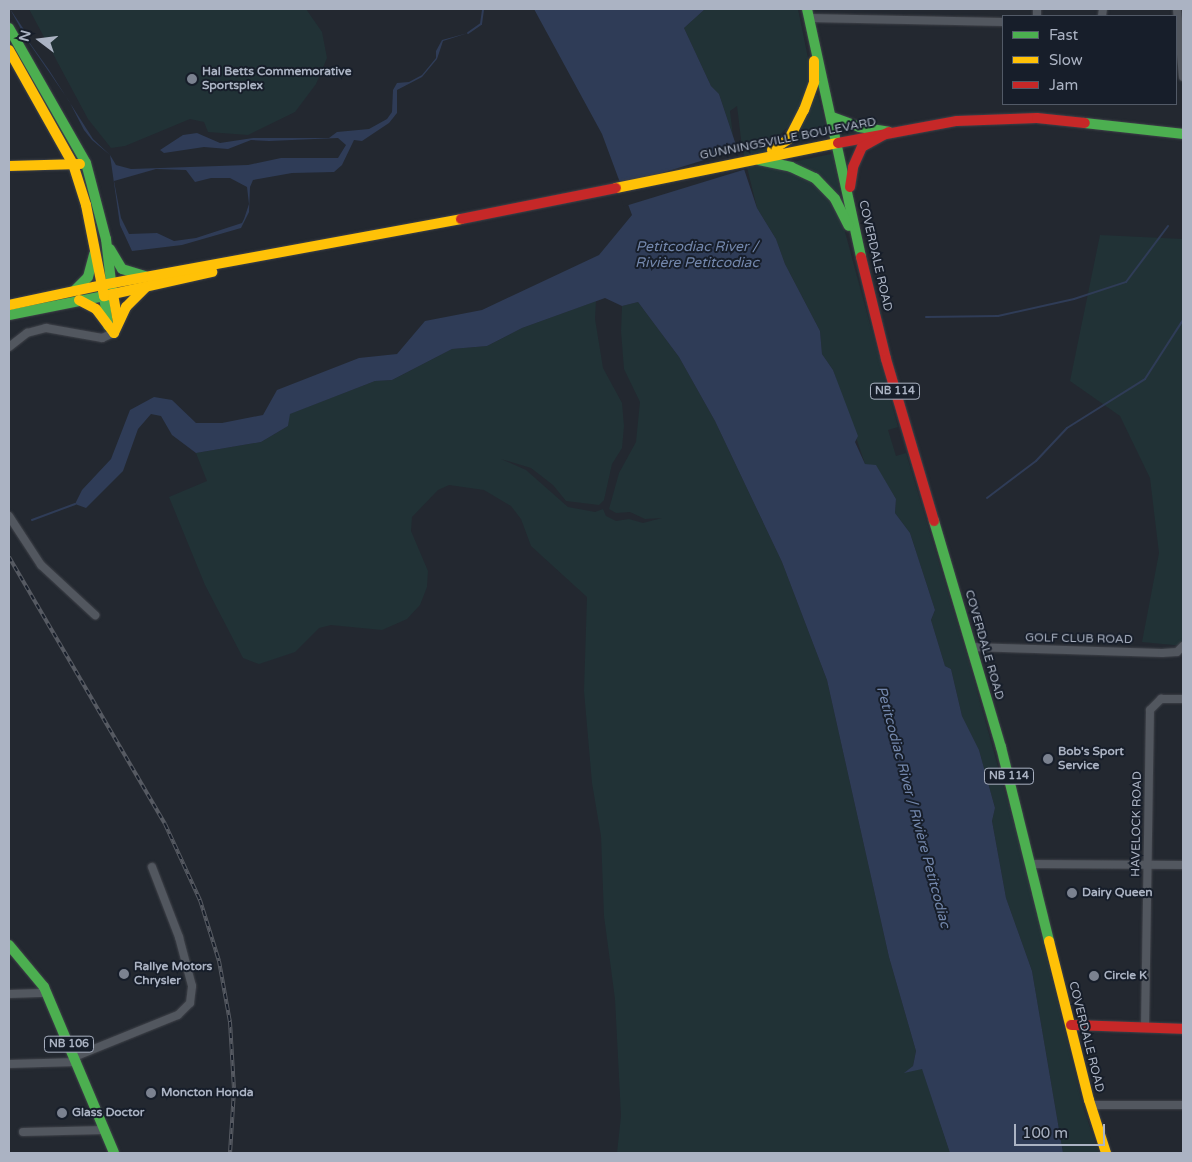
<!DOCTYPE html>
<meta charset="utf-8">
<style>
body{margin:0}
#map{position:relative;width:1192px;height:1162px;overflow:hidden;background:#232830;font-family:"Varela Round",sans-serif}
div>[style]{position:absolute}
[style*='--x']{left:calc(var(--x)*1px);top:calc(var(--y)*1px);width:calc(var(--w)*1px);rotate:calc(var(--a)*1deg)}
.green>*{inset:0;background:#213236}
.water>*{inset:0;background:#2f3c57}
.pier>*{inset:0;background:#232830;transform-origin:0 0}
.stream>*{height:2px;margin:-1px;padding:0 1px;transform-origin:1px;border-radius:1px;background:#2f3c57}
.roads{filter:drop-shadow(0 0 1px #3f4249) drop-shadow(0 0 1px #3f4249)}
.street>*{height:8px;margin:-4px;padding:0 4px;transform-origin:4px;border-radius:4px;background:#52575f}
.fast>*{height:10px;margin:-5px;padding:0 5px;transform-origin:5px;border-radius:5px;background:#4caf50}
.slow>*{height:10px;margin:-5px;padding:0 5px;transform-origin:5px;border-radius:5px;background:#ffc107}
.jam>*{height:10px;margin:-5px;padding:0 5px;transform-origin:5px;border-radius:5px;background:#c62828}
.rail>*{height:4px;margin-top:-2px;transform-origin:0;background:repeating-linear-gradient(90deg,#171e2a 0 5.5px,#565a62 0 11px);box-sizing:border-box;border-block:1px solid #565a62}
.dots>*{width:14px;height:14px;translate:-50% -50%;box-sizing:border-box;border:2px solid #171e2a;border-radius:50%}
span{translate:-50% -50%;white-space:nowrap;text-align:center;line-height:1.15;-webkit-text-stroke:4px #171e2a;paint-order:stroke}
.shield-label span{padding:1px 4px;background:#171e2a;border:1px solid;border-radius:4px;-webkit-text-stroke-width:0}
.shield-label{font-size:11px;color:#abb3c3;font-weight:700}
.poi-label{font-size:12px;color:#abb3c3;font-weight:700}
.left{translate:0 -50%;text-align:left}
.street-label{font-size:12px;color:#abb3c3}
.water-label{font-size:14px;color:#7387ac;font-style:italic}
.frame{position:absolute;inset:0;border:10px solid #abb3c3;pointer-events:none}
.legend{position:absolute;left:1002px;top:15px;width:175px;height:90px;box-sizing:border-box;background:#171e2a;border:1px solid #525a67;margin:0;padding:6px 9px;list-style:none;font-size:15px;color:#abb3c3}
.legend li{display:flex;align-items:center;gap:10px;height:25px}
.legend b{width:25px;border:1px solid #525a67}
.north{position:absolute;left:15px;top:15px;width:50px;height:50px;-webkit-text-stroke:4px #171e2a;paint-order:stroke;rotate:285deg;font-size:14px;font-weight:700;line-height:20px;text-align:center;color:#abb3c3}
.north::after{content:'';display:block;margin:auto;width:18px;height:22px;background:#abb3c3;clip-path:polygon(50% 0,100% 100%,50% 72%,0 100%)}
.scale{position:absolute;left:1014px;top:1124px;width:91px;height:22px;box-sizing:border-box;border:2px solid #abb3c3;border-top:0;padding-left:6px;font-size:15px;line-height:18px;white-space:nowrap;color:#abb3c3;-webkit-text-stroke:4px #171e2a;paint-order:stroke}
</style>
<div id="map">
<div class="green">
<i style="clip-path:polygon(29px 9px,306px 9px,322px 32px,327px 58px,316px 84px,295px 112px,248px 135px,208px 132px,204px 122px,190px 119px,125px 146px,111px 148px,88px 119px)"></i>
<i style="clip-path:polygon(705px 9px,798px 9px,809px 63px,808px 90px,790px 125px,776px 138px,775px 134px,771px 137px,778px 168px,810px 179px,825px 192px,842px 221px,898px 427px,888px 430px,896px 456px,906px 453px,970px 666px,1015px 828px,1084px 1110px,1099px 1153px,1063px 1153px,1032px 971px,1006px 898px,992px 821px,995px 808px,979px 750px,962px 716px,951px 669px,945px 666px,931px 620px,935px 610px,910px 533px,895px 513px,896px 499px,876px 466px,865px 464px,833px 370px,822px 354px,820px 331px,785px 264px,776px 239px,757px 208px,742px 147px,737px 106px,730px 111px,733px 136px,719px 94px,711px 86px,684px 28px)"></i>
<i style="clip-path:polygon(818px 95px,828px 134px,794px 142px,816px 95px)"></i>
<i style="clip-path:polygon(831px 154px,833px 156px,842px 203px,793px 162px)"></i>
<i style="clip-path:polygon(1100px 235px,1183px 239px,1183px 646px,1142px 642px,1159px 553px,1150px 478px,1120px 416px,1070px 381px)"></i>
<i style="clip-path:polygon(596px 301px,595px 319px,603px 368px,622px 403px,624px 426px,622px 448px,612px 464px,604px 500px,599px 505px,566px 501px,553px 485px,531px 468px,501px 459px,526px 470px,568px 507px,595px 512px,603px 509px,606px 516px,616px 521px,629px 519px,643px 523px,662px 518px,645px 519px,630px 512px,616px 513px,609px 509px,619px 473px,636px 442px,640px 402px,624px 369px,621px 331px,622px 306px,638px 302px,679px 357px,715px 421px,782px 562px,827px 680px,889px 957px,916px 1051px,913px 1066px,906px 1072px,922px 1068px,950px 1153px,617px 1153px,621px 1116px,615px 999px,604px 916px,601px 836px,592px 783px,584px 691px,587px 597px,531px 546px,521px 519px,511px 506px,484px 490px,449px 485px,438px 490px,412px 517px,411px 531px,428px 571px,427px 587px,420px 605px,407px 619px,382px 630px,331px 625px,319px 628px,295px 652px,259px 664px,243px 658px,205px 585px,169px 497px,207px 481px,196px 453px,261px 442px,288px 426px,289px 414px,375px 381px,392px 380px,452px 349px,487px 346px,522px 328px)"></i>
</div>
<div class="water">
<i style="clip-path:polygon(evenodd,10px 9px,25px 31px,27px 39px,49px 70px,93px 139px,110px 155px,116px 165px,131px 169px,248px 165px,281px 158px,338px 158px,346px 145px,338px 138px,269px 141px,251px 140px,228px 149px,204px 147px,164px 153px,160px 150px,183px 135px,197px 133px,220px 143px,253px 138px,329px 138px,337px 132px,369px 129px,387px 119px,392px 112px,393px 90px,397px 83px,409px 82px,422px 75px,436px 58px,436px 51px,442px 40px,468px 33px,443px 41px,437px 59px,422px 77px,397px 90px,397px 113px,389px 123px,362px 141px,354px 140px,342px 165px,334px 172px,292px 173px,253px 180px,250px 187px,249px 212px,241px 228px,182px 245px,132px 251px,120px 225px,110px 155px,92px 140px,84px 130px,69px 101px,27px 40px,10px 9px,156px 169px,186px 170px,195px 182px,211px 178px,230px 178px,247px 187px,249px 204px,244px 219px,242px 223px,196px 238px,174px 241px,157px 233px,129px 234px,121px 218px,114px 181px,156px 169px)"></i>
<i style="clip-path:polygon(534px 9px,705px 9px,684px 28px,711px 86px,719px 94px,757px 208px,776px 239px,785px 264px,820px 331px,822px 354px,833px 370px,858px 436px,855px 442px,865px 464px,876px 465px,896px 499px,895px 513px,910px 533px,935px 610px,931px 620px,945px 666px,951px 669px,962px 716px,979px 750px,995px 808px,992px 821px,1006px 898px,1032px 971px,1063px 1153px,950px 1153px,922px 1069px,904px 1073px,913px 1066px,916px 1051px,889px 957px,827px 680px,782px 562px,715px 421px,679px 357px,638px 302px,622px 306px,605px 298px,522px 328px,487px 346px,452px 349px,392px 380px,375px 381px,290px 414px,288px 426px,261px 442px,196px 453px,172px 435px,161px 416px,151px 414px,138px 429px,123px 471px,86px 508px,75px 504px,82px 490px,111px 459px,130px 410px,154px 397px,172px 400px,196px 423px,222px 423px,263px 415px,277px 390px,359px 358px,397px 354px,425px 321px,482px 310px,599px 255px,632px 215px,602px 134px)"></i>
</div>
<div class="pier">
<i style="left:740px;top:149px;width:21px;height:128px;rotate:73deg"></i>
</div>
<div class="stream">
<i style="--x:468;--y:33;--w:16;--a:-35"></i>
<i style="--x:481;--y:24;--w:15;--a:-82"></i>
<i style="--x:926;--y:317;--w:72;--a:-0.8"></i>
<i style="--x:998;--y:316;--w:78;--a:-12.6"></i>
<i style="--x:1074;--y:299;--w:55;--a:-18.1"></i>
<i style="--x:1126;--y:282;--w:70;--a:-53.1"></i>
<i style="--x:987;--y:498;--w:61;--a:-37.1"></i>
<i style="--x:1036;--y:461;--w:45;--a:-46.8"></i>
<i style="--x:1067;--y:428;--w:92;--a:-32.1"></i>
<i style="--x:1145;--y:379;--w:70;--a:-57.2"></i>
<i style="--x:32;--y:520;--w:46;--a:-20.4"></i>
</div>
<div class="roads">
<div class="street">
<i style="--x:1177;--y:9;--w:68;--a:85"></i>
<i style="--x:1037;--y:16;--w:7;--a:-90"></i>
<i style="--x:1102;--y:16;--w:7;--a:-82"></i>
<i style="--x:809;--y:18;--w:194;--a:1.2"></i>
<i style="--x:9;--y:347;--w:23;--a:-38"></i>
<i style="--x:27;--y:333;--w:20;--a:-15"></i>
<i style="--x:46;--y:328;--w:57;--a:10.1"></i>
<i style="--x:102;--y:338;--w:13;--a:-23"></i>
<i style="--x:9;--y:516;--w:59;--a:56.9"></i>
<i style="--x:41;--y:565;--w:74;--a:42.8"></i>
<i style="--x:971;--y:647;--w:191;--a:1.8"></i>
<i style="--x:1162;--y:653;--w:15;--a:-4"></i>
<i style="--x:1177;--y:652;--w:8;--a:-45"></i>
<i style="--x:1032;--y:864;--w:151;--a:0.4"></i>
<i style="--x:9;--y:994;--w:38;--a:-2"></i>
<i style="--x:1145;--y:1028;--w:318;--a:-89.1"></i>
<i style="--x:1150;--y:710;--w:16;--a:-45"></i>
<i style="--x:1161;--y:699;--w:22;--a:0"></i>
<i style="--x:74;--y:1057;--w:112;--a:-22"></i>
<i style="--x:178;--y:1015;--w:17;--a:-45"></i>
<i style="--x:190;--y:1003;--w:17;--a:-83"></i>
<i style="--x:192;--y:986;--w:51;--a:-104.9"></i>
<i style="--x:179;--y:937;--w:75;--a:-111.1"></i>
<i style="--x:9;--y:1064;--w:68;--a:-1.7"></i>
<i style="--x:1090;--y:1105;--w:93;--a:0"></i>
<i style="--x:23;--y:1132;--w:82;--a:-1.4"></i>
</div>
<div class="fast">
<i style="--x:807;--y:9;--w:254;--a:77.7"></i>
<i style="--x:9;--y:28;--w:155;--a:60.3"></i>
<i style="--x:86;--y:163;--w:79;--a:75.3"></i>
<i style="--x:106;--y:239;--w:51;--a:83.3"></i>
<i style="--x:832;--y:117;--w:29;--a:20"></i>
<i style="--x:859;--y:127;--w:30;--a:9"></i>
<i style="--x:1085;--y:123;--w:99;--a:6.4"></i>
<i style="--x:759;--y:160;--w:33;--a:12"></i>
<i style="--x:791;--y:167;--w:26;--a:25"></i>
<i style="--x:815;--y:178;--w:29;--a:46"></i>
<i style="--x:835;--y:199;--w:30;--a:63"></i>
<i style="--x:110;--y:249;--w:23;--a:59"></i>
<i style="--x:122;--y:269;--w:24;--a:17"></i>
<i style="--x:75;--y:290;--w:18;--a:-45"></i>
<i style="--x:88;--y:277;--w:24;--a:-75"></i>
<i style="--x:9;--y:315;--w:97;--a:-11.3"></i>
<i style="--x:104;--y:296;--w:30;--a:82"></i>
<i style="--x:934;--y:521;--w:236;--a:73.5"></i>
<i style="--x:1001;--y:747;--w:200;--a:76.1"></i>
<i style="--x:9;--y:945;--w:55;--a:50.2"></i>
<i style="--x:44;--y:987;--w:180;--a:67.1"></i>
</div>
<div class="slow">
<i style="--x:9;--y:50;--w:131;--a:60.7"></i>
<i style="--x:73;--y:164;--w:43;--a:72.4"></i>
<i style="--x:86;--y:205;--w:93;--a:78.8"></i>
<i style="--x:104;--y:296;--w:111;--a:-12.5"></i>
<i style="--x:772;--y:150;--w:20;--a:-33"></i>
<i style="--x:789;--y:139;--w:33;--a:-63"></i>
<i style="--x:804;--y:110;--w:30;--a:-70"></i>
<i style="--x:814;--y:82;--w:21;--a:-90"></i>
<i style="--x:9;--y:166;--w:71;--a:-1.6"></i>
<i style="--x:616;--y:188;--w:227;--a:-11.5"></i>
<i style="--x:102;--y:285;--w:365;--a:-10.4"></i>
<i style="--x:113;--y:294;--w:28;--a:80"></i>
<i style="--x:79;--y:300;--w:19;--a:28"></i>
<i style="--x:96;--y:309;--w:30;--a:53"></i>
<i style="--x:114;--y:333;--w:29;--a:-65"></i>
<i style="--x:126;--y:307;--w:27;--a:-45"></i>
<i style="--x:9;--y:305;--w:95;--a:-12.1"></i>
<i style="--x:1049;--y:941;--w:164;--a:75.9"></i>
<i style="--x:1089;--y:1100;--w:56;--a:72.2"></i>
</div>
<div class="jam">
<i style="--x:838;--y:143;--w:121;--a:-10.5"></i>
<i style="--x:957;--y:121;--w:80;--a:-2.1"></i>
<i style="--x:1037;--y:118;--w:48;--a:5.9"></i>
<i style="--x:850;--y:187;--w:20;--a:-81"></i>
<i style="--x:853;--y:167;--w:22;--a:-66"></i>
<i style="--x:862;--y:147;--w:31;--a:-29"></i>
<i style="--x:461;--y:219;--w:158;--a:-11.3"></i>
<i style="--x:861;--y:257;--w:105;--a:76.2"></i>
<i style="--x:886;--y:359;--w:169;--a:73.5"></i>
<i style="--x:1071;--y:1025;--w:112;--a:2"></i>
</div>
</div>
<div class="rail">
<i style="--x:9;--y:557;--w:309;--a:59.7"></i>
<i style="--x:165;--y:824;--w:84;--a:65.3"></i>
<i style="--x:200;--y:900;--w:64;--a:72.7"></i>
<i style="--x:219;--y:961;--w:62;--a:79.8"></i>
<i style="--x:230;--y:1022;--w:68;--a:86.6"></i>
<i style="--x:234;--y:1090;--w:63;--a:93.6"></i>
</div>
<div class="dots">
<i style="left:192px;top:79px;background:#7b8290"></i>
<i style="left:1048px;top:759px;background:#7b8290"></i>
<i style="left:1072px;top:893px;background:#7b8290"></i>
<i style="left:124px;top:974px;background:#7b8290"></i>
<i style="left:1094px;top:976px;background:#7b8290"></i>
<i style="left:151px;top:1093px;background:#7b8290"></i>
<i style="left:62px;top:1113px;background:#7b8290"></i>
</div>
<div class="shield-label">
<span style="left:895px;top:391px">NB 114</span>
<span style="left:1009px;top:776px">NB 114</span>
<span style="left:69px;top:1044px">NB 106</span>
</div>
<div class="poi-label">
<span class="left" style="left:202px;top:79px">Hal Betts Commemorative<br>Sportsplex</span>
<span class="left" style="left:1058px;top:759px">Bob's Sport<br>Service</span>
<span class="left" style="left:1082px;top:893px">Dairy Queen</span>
<span class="left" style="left:134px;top:974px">Rallye Motors<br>Chrysler</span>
<span class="left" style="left:1104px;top:976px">Circle K</span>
<span class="left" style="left:161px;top:1093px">Moncton Honda</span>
<span class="left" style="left:72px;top:1113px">Glass Doctor</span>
</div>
<div class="street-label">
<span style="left:788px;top:139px;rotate:-11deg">GUNNINGSVILLE BOULEVARD</span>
<span style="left:875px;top:256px;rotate:77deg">COVERDALE ROAD</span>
<span style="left:1079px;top:639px;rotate:1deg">GOLF CLUB ROAD</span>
<span style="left:984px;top:645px;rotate:74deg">COVERDALE ROAD</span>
<span style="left:1137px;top:824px;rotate:-89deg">HAVELOCK ROAD</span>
<span style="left:1086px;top:1037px;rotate:76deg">COVERDALE ROAD</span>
</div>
<div class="water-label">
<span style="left:697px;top:255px">Petitcodiac River /<br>Rivière Petitcodiac</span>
<span style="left:913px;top:807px;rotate:75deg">Petitcodiac River / Rivière Petitcodiac</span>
</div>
<div class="frame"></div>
<ul class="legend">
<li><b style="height:6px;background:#4caf50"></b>Fast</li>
<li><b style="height:6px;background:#ffc107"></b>Slow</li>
<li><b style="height:6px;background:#c62828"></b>Jam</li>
</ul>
<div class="north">N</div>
<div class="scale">100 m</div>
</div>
